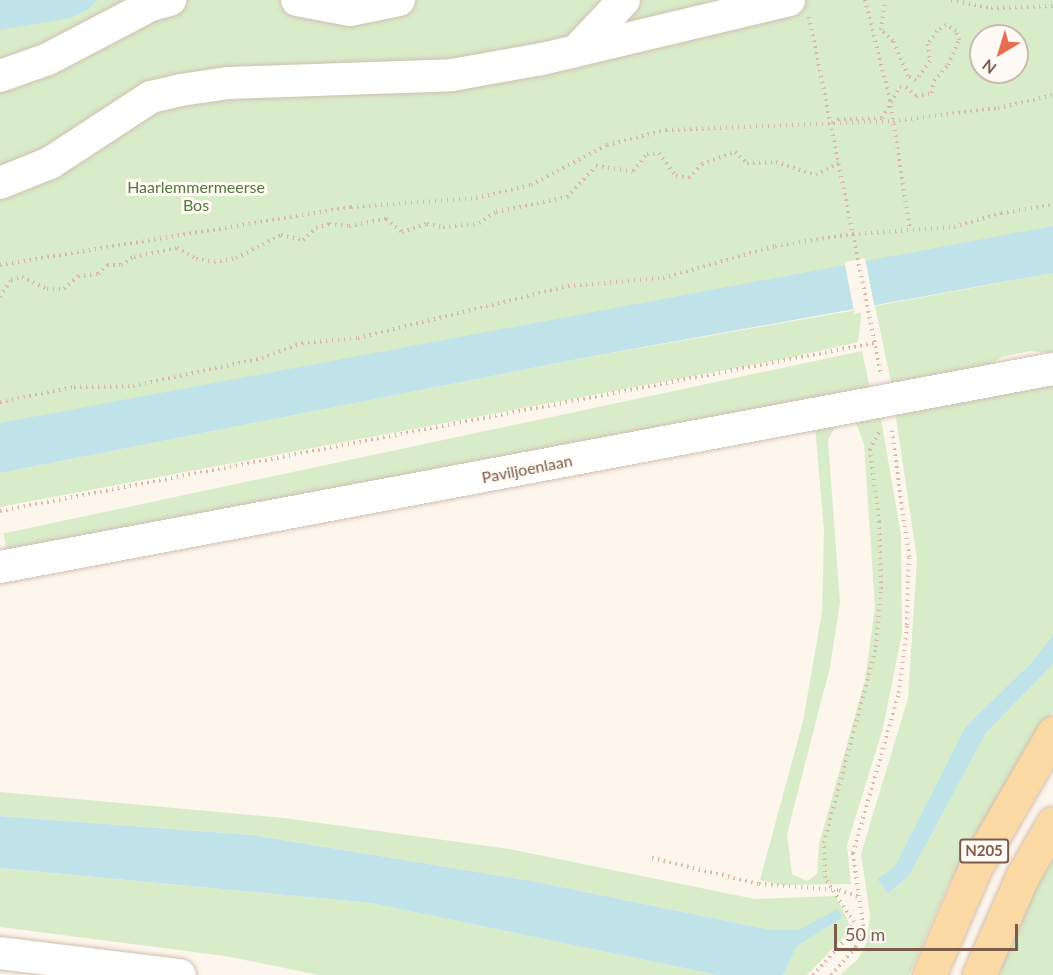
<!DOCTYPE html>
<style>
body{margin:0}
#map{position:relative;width:1053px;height:975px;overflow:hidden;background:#fdf6ec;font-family:Lato,sans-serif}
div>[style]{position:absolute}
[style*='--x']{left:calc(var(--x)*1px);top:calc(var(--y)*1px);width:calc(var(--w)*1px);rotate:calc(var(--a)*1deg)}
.green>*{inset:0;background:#d8ecc9;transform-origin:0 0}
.water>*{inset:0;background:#bfe3e8}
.pier>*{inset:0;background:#fdf6ec;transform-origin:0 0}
.path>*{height:4px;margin-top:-2px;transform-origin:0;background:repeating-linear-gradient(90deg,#d9b8a5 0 1.5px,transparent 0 6px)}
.roads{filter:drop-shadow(0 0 2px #d1beb0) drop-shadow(0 0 2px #d1beb0)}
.minor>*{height:32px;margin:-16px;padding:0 16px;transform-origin:16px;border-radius:16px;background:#fff}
.major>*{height:33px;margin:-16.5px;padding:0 16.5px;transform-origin:16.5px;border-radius:16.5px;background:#fbd9a5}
span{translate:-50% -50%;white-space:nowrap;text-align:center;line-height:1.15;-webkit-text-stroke:6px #fffaf3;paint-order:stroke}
.shield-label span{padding:2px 4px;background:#fffaf3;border:2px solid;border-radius:4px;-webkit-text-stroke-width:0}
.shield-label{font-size:15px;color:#7a5c4d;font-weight:700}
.park-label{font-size:16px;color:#537a41}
.street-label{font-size:16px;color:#7a5c4d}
.north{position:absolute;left:969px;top:24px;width:60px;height:60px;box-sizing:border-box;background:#fffaf3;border:2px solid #cabbb1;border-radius:50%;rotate:218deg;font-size:16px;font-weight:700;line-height:24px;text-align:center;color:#7a5c4d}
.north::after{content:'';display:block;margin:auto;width:21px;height:27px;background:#e76f51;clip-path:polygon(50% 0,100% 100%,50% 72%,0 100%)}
.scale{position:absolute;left:834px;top:924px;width:184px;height:27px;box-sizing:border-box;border:3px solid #7a5c4d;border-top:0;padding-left:8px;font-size:18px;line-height:21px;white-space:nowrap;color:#7a5c4d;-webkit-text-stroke:4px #fffaf3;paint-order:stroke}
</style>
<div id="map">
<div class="green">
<i style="clip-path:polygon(evenodd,0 0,1053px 0,1053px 236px,0 431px,0 0,981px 36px,1017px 36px,1017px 72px,981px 72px,981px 36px)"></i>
<i style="clip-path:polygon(1053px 273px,1053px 353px,1029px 351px,1002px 357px,987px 367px,892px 387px,875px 306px)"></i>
<i style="clip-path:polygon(862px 309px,858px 342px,784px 359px,0 507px,0 473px,583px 358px)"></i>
<i style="left:862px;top:351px;width:39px;height:878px;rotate:78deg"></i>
<i style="clip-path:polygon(1053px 385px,1053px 635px,1031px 663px,965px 727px,895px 866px,877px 879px,888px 894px,909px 876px,986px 733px,1053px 664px,1053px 712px,1008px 779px,947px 888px,909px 975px,840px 975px,858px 959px,867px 942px,870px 915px,861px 854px,908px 698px,917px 559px,895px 411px)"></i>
<i style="clip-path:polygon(evenodd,880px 413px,901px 535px,902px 634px,883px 728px,847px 845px,851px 884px,782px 885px,760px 880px,803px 721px,822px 612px,824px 531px,815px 425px,880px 413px,856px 423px,864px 444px,875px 607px,865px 680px,819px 844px,817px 874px,807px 881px,792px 874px,787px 834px,830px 667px,840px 603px,828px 440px,835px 427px,856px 423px)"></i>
<i style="clip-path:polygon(0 792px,284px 818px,509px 849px,755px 899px,836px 896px,849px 923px,845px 936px,807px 975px,783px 975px,797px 946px,842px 918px,798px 930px,771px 930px,532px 881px,252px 835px,0 816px)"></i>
<i style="clip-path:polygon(1053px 845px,1053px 975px,994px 975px)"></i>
<i style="clip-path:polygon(0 868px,371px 903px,717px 975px,319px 975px,225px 956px,0 927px)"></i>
</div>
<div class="water">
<i style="clip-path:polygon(0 0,97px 0,90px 8px,70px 18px,0 30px)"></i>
<i style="clip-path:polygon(1053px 226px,1053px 273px,583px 358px,0 473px,0 423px)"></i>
<i style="clip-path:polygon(1053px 635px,1053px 664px,986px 733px,909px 876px,888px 894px,877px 879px,895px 866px,965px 727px,1031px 663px)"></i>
<i style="clip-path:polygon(0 816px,252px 835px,532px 881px,771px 930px,798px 930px,838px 909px,842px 918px,797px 946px,783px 975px,717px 975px,371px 903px,0 868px)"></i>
</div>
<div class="pier">
<i style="left:865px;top:258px;width:53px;height:21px;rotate:79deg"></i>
</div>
<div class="path">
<i style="--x:865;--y:0;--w:103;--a:76"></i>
<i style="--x:890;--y:100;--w:132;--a:81.3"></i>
<i style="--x:951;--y:0;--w:41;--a:11.3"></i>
<i style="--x:991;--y:8;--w:62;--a:-1.8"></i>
<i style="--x:809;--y:17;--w:364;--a:78.6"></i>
<i style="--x:832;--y:123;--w:7;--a:-34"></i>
<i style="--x:838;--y:119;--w:44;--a:-1.3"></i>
<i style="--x:882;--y:118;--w:36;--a:-60"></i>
<i style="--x:900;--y:87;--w:6;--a:0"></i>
<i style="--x:906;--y:87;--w:13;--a:42"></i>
<i style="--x:916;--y:96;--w:16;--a:-11"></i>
<i style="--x:932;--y:93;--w:12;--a:-81"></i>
<i style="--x:934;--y:81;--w:21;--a:-49"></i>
<i style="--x:948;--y:65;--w:27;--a:-66"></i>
<i style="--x:959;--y:40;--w:9;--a:-108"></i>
<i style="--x:956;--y:31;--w:12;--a:-149"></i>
<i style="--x:946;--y:25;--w:11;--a:146"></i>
<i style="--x:937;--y:31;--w:16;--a:125"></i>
<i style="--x:928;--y:44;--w:17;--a:83"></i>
<i style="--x:930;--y:61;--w:24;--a:126"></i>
<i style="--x:916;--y:80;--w:9;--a:-153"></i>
<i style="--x:908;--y:76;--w:38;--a:-113"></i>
<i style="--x:893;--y:41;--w:16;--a:-137"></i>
<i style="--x:881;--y:30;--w:30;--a:-82"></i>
<i style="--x:0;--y:265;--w:356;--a:-9.4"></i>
<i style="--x:351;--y:207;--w:125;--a:-4.1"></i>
<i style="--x:476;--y:198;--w:57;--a:-13.3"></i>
<i style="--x:531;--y:185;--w:86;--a:-27.8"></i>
<i style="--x:607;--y:145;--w:61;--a:-14.3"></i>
<i style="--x:666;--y:130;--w:227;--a:-2.3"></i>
<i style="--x:893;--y:121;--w:106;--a:-7.1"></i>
<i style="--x:998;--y:108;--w:57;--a:-13.3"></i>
<i style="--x:0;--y:297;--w:20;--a:-57"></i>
<i style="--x:11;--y:280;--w:11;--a:-15"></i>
<i style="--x:22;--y:277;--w:28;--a:26"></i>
<i style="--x:47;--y:289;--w:17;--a:0"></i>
<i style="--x:64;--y:289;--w:19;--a:-43"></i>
<i style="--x:78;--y:276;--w:20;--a:-6"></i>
<i style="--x:98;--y:274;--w:13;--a:-45"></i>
<i style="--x:107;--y:265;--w:14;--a:0"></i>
<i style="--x:121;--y:265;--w:15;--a:-32"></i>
<i style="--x:134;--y:257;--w:44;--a:-11.8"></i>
<i style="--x:177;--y:248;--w:22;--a:30"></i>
<i style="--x:196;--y:259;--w:18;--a:9"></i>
<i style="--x:214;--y:262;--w:22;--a:-10"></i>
<i style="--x:236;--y:258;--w:51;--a:-27.1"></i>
<i style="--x:281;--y:235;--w:23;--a:13"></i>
<i style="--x:303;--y:240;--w:18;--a:-43"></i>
<i style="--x:316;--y:228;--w:14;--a:-17"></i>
<i style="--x:329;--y:224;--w:20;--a:6"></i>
<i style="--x:349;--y:226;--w:38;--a:-11"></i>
<i style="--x:386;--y:219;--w:21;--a:39"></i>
<i style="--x:402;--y:232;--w:26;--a:-18"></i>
<i style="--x:427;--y:224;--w:16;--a:11"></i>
<i style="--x:443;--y:227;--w:36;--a:-6"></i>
<i style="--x:479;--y:223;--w:20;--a:-33"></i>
<i style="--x:496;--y:212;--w:73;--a:-11.9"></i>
<i style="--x:567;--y:197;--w:42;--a:-46.9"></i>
<i style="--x:596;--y:166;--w:37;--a:8"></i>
<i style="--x:633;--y:171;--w:22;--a:-51"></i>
<i style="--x:647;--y:154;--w:12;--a:-5"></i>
<i style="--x:659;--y:153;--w:29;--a:54"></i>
<i style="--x:676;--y:176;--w:13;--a:9"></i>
<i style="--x:689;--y:178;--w:19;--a:-47"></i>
<i style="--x:702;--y:164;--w:35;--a:-20"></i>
<i style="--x:735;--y:152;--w:16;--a:43"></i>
<i style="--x:747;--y:163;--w:29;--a:-2"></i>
<i style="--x:776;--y:162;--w:42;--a:18"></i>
<i style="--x:816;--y:175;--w:26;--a:-28"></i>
<i style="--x:0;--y:402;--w:76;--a:-11.5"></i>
<i style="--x:74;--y:387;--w:59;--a:-1"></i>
<i style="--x:133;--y:386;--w:132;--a:-12.2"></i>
<i style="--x:262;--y:358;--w:43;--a:-20.6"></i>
<i style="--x:302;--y:343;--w:56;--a:-5.1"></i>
<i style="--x:358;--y:338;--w:216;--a:-13.9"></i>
<i style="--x:568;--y:286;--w:95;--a:-4.8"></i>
<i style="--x:663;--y:278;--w:116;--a:-15.9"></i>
<i style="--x:775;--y:246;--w:79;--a:-8.7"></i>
<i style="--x:853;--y:234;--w:101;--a:-4"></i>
<i style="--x:954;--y:227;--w:49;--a:-16.6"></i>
<i style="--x:1001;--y:213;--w:53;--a:-8.7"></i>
<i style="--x:0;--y:511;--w:890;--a:-10.88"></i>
<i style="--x:652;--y:858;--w:110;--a:13.7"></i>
<i style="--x:759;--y:884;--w:80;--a:4.3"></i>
<i style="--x:839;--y:890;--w:24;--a:19"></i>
<i style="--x:813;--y:975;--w:50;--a:-47.4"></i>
<i style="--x:847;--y:938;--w:17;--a:-66"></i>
<i style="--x:854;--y:922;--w:53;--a:-123.4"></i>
<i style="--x:825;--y:878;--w:35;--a:-92"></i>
<i style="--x:824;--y:843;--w:203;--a:-75.1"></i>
<i style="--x:876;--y:647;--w:58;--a:-85.1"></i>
<i style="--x:881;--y:589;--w:67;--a:-91.7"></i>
<i style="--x:879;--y:522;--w:73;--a:-97.1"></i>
<i style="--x:870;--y:450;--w:22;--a:-63"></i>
<i style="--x:831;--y:975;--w:38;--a:-48"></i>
<i style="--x:856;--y:947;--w:22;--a:-72"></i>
<i style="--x:863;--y:926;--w:74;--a:-97.8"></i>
<i style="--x:853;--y:853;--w:166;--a:-74"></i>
<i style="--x:899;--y:693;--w:68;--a:-83.3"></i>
<i style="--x:907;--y:625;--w:68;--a:-88.3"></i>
<i style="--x:909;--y:557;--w:132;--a:-97.8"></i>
</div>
<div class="roads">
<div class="minor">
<i style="--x:297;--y:0;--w:54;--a:10.7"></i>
<i style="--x:350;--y:10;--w:50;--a:-11.5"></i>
<i style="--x:576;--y:51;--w:70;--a:-46.7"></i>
<i style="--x:0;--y:76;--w:51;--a:-19.5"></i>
<i style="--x:48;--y:59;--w:116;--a:-27.7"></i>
<i style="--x:151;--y:5;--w:20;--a:-15"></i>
<i style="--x:0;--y:183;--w:54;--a:-21.8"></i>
<i style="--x:50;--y:163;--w:121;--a:-33.2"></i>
<i style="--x:151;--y:97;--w:31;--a:-13"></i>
<i style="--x:181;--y:90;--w:48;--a:-8.5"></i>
<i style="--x:228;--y:83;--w:224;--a:-2"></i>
<i style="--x:452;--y:75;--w:91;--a:-10.1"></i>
<i style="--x:542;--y:59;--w:254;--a:-13.4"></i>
<i style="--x:0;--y:567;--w:1071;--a:-10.65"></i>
<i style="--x:0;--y:953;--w:181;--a:7"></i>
</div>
<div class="major">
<i style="--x:929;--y:975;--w:119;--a:-66.7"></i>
<i style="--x:976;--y:866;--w:154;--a:-59.9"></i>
<i style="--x:979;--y:975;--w:107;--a:-66.3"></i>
<i style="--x:1022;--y:877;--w:62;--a:-60.1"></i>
</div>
</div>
<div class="shield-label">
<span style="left:984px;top:851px">N205</span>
</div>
<div class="park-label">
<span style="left:196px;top:196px">Haarlemmermeerse<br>Bos</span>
</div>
<div class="street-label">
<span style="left:527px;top:469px;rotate:-11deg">Paviljoenlaan</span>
</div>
<div class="north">N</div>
<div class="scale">50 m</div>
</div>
